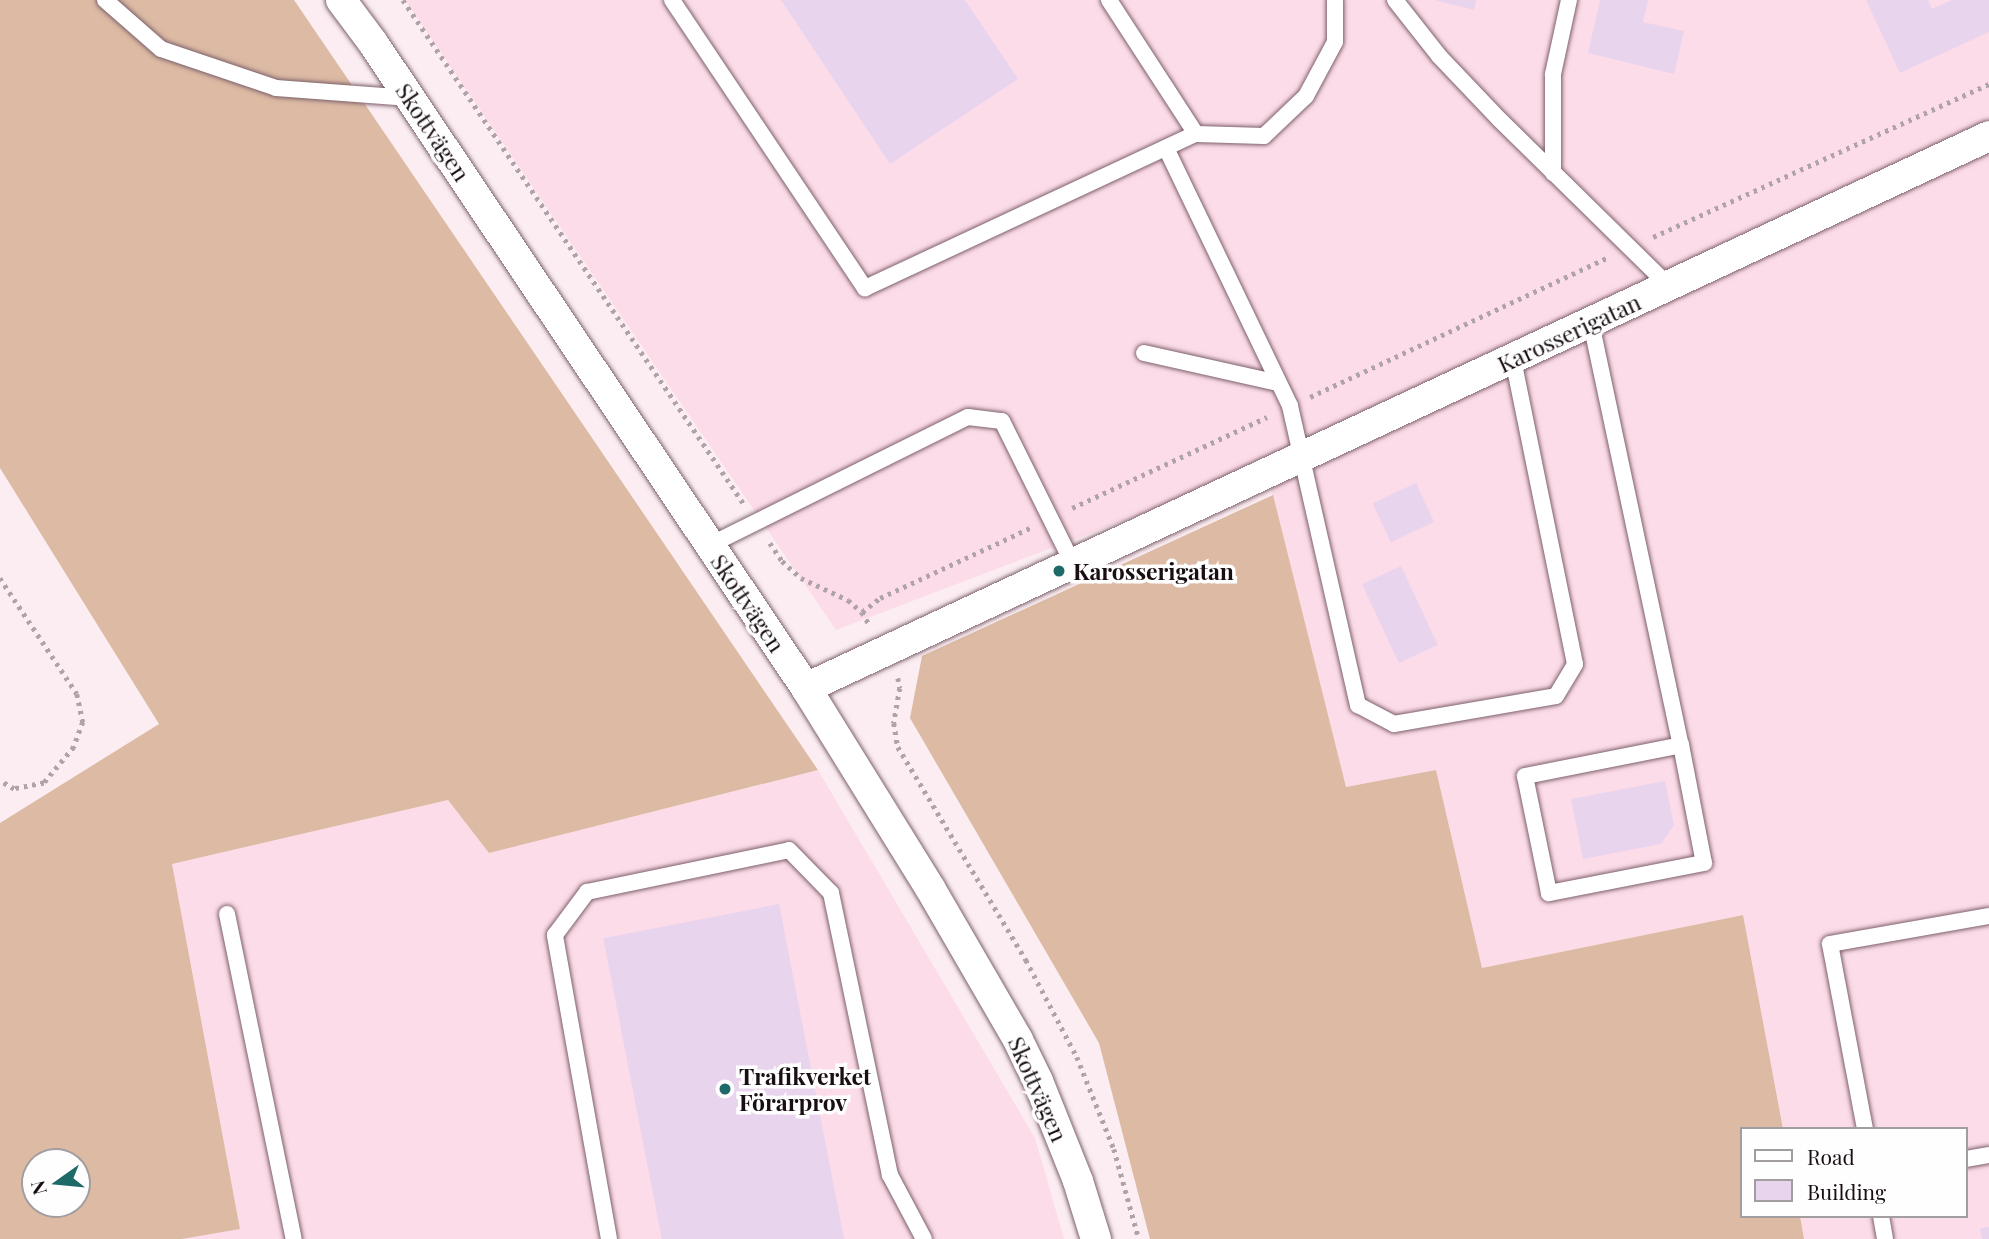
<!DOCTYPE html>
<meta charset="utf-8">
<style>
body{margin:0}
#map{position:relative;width:1989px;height:1239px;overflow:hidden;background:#fbedf2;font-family:"Playfair Display",serif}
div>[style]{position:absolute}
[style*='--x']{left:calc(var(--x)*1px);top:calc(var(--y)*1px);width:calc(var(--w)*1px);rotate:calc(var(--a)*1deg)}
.built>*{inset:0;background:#fddce9}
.forest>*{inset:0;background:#dcbaa3}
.building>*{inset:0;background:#e9d4ed;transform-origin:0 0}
.path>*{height:4.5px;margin-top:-2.25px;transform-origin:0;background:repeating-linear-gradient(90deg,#b0a3a8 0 3.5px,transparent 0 8.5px)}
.roads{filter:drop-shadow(0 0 2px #7d616c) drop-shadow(0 0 2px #7d616c)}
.lane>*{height:16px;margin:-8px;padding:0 8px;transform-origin:8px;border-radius:8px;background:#fff}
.street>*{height:30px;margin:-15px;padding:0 15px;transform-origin:15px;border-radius:15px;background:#fff}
.dots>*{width:19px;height:19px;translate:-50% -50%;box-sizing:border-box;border:4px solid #fefefe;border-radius:50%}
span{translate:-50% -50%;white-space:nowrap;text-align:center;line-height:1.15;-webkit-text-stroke:7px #fefefe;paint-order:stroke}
.street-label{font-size:23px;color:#190e13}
.poi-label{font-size:23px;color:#190e13;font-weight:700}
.left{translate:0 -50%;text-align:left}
.legend{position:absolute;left:1740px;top:1127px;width:228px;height:91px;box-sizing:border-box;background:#fefefe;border:2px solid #a29ea0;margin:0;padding:9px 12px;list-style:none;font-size:21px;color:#190e13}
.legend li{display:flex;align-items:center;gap:14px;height:35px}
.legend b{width:35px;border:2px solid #a29ea0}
.north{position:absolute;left:21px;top:1148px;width:70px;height:70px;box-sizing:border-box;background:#fefefe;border:2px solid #a29ea0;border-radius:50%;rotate:255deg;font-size:19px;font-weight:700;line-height:28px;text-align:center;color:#190e13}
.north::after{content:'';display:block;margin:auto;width:24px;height:32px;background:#1e6a69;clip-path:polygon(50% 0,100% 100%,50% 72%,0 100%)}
</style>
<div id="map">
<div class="built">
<i style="clip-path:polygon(405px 0,1989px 0,1989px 1239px,1804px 1239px,1800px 1216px,1966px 1216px,1966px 1129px,1783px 1129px,1742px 915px,1482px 968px,1436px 770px,1346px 787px,1265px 467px,836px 630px)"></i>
<i style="clip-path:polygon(818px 770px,1035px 1138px,1064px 1239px,182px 1239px,240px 1228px,171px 864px,448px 800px,489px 853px)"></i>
</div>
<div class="forest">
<i style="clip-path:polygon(evenodd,0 0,294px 0,818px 770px,489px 853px,448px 800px,172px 864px,240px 1229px,182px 1239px,0 1239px,0 823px,159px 724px,0 468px,0 0,35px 1162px,77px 1162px,77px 1204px,35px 1204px,35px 1162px)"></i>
<i style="clip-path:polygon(1273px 495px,1346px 787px,1436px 770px,1482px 968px,1743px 915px,1783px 1129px,1742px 1129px,1742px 1216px,1800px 1216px,1804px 1239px,1150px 1239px,1099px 1043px,910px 718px,922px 656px)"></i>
</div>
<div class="building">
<i style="clip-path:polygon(781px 0,965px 0,1018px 79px,890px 164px)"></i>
<i style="clip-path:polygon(1434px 0,1476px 0,1474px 10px)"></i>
<i style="clip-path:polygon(1600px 0,1648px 0,1643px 22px,1684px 31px,1674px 74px,1588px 53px)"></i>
<i style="clip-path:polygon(1866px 0,1928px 0,1932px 9px,1952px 0,1989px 0,1989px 32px,1900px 73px)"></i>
<i style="left:1416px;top:483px;width:43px;height:48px;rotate:65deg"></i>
<i style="left:1401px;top:566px;width:87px;height:43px;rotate:65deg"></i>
<i style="clip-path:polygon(1665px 781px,1674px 825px,1661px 844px,1583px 859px,1571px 799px)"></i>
<i style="left:779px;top:904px;width:342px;height:179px;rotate:79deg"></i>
<i style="clip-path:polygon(1989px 1227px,1989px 1239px,1982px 1239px,1980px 1228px)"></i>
</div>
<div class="path">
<i style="--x:403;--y:0;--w:609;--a:55.92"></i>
<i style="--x:1653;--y:237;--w:369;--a:-24.5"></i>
<i style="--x:1310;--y:397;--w:328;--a:-25.1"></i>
<i style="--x:1072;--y:508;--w:215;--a:-25"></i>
<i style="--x:770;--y:543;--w:22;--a:56"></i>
<i style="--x:782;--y:561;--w:25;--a:42"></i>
<i style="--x:801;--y:578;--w:52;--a:25.1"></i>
<i style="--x:848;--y:600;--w:18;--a:41"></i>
<i style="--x:862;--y:612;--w:14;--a:60"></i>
<i style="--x:0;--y:578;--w:139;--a:56.4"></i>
<i style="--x:77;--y:694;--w:29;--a:78"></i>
<i style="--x:83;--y:722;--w:27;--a:110"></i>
<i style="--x:74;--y:747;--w:47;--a:129.8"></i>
<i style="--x:44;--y:783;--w:31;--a:169"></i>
<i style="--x:14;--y:789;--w:14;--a:-150"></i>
<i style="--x:862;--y:612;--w:23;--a:-38"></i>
<i style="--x:880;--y:598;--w:166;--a:-25"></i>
<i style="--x:898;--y:678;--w:10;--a:79"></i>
<i style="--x:900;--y:688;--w:36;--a:100"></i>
<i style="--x:894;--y:723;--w:24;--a:81"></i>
<i style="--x:898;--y:747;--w:249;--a:59"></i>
<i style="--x:1026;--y:960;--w:110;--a:62.3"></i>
<i style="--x:1077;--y:1057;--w:99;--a:68.1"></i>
<i style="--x:1114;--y:1149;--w:93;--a:74.5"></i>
</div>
<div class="roads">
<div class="lane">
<i style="--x:105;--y:0;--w:74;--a:41.2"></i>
<i style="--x:161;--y:49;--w:121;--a:18.7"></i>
<i style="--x:276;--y:88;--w:134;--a:4.3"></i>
<i style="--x:672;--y:0;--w:347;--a:56.2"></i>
<i style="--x:865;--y:288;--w:365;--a:-25"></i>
<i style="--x:1196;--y:134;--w:160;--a:-123"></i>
<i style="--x:1395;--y:0;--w:71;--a:51.8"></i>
<i style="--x:1439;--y:56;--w:88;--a:46.4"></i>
<i style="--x:1500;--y:120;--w:237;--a:44.5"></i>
<i style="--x:1196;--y:134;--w:68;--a:1.7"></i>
<i style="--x:1264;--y:136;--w:58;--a:-43.6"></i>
<i style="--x:1306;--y:96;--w:61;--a:-61.8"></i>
<i style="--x:1335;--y:42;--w:42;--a:-90"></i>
<i style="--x:1166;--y:148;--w:286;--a:64.3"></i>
<i style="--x:1290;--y:406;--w:307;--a:77.2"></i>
<i style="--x:1358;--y:705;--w:41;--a:27.8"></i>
<i style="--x:1394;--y:724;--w:164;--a:-9.8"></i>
<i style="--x:1556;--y:696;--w:37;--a:-59"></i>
<i style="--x:1575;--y:664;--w:310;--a:-101.5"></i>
<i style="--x:1553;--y:173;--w:99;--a:-90"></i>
<i style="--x:1553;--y:74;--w:76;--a:-77.8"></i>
<i style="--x:1591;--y:323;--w:431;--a:78"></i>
<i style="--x:1681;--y:745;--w:120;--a:79"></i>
<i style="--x:1704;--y:863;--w:158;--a:169"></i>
<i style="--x:1549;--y:893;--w:119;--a:-101.6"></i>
<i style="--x:1525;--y:776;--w:159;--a:-11.2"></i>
<i style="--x:1144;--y:353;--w:137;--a:12.6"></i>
<i style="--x:710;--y:545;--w:288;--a:-26.4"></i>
<i style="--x:968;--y:417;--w:34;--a:7"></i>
<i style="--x:1002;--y:421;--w:160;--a:63.6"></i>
<i style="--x:227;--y:914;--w:332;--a:78.4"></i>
<i style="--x:1865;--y:1129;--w:188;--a:-100.7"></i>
<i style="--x:1830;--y:944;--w:161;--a:-10"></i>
<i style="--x:1966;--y:1159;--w:23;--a:-10"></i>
<i style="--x:1881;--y:1216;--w:23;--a:80"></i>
<i style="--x:609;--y:1239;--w:309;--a:-100.1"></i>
<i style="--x:555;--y:935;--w:54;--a:-53.3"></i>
<i style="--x:587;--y:892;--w:206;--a:-11.7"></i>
<i style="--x:789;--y:850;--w:60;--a:45.7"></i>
<i style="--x:831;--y:893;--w:288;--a:78.2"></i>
<i style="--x:890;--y:1175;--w:72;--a:62"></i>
</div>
<div class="street">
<i style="--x:341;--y:0;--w:54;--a:53.3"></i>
<i style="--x:373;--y:43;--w:777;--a:56.13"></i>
<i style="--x:806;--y:688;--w:235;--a:58.2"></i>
<i style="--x:930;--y:888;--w:176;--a:59.9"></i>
<i style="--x:1018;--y:1040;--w:46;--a:64"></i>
<i style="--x:1038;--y:1081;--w:108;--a:68.2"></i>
<i style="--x:1078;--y:1181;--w:61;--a:72.8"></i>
<i style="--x:806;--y:688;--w:1305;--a:-25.01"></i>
</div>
</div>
<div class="dots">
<i style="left:1059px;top:571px;background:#1e6a69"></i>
<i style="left:725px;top:1089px;background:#1e6a69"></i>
</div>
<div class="street-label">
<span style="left:433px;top:132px;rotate:56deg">Skottvägen</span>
<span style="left:1569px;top:333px;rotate:-25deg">Karosserigatan</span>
<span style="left:748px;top:603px;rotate:56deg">Skottvägen</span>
<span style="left:1038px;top:1089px;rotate:66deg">Skottvägen</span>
</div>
<div class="poi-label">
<span class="left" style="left:1073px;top:571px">Karosserigatan</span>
<span class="left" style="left:739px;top:1089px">Trafikverket<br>Förarprov</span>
</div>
<ul class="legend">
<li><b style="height:9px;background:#fff"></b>Road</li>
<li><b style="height:19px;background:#e9d4ed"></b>Building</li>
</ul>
<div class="north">N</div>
</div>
